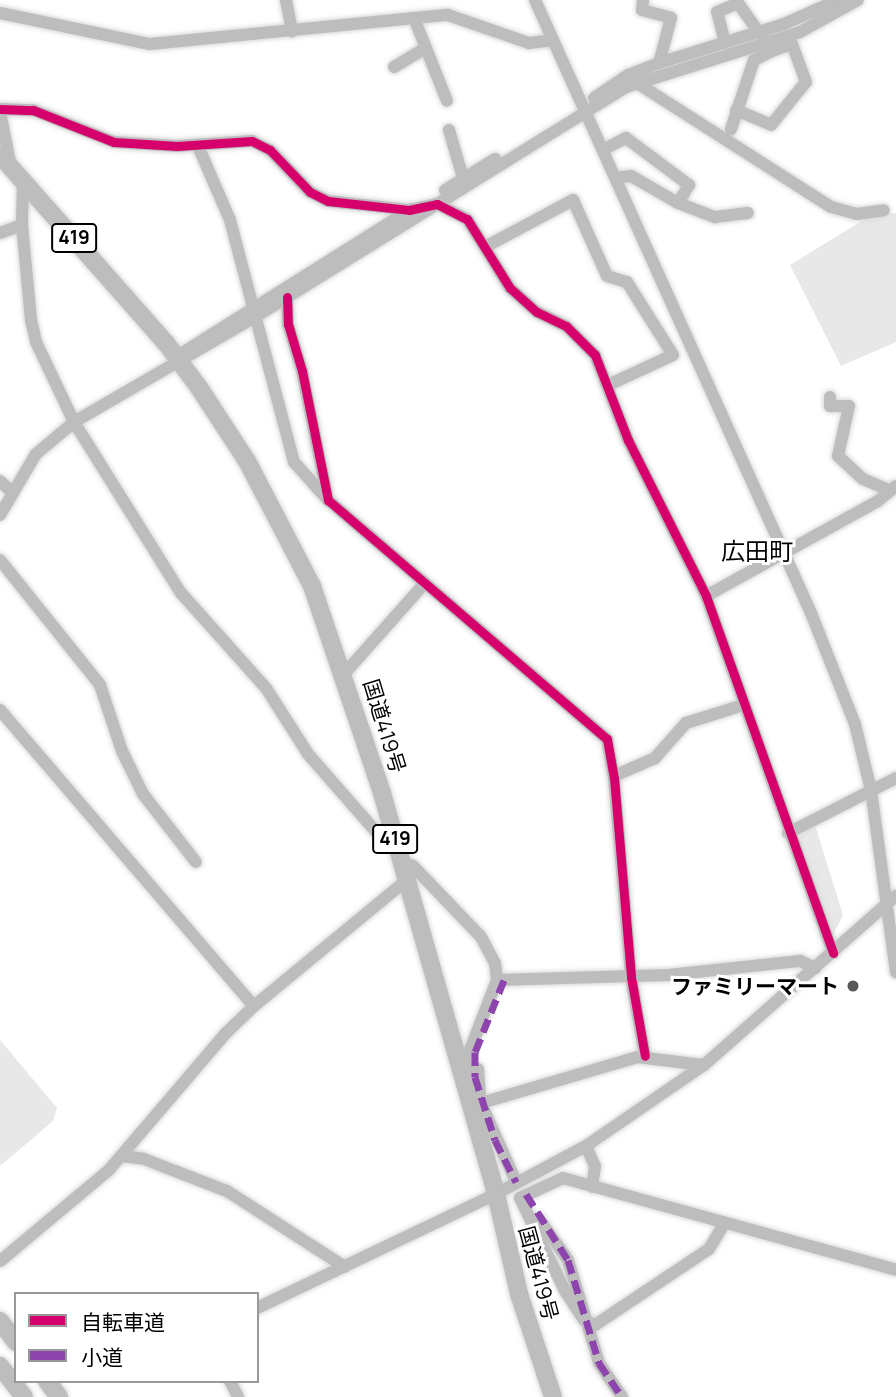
<!DOCTYPE html>
<meta charset="utf-8">
<style>
body{margin:0}
#map{position:relative;width:896px;height:1397px;overflow:hidden;background:#fff;font-family:Manrope,"Noto Sans JP",sans-serif}
div>[style]{position:absolute}
[style*='--x']{left:calc(var(--x)*1px);top:calc(var(--y)*1px);width:calc(var(--w)*1px);rotate:calc(var(--a)*1deg)}
.green>*{inset:0;background:#e8e8e8}
.roads{filter:drop-shadow(0 0 2px #dbdbdb) drop-shadow(0 0 2px #dbdbdb)}
.minor>*{height:12px;margin:-6px;padding:0 6px;transform-origin:6px;border-radius:6px;background:#bdbdbd}
.highway>*{height:18px;margin:-9px;padding:0 9px;transform-origin:9px;border-radius:9px;background:#bdbdbd}
.quiet>*{height:7px;margin-top:-3.5px;transform-origin:0;background:repeating-linear-gradient(90deg,#8e44ad 0 14px,transparent 0 21px)}
.cycleway>*{height:9px;margin:-4.5px;padding:0 4.5px;transform-origin:4.5px;border-radius:4.5px;background:#d6006c}
.dots>*{width:19px;height:19px;translate:-50% -50%;box-sizing:border-box;border:4px solid #fff;border-radius:50%}
span{translate:-50% -50%;white-space:nowrap;text-align:center;line-height:1.15;-webkit-text-stroke:6px #fff;paint-order:stroke}
.shield-label span{padding:2px 5px;background:#fff;border:2px solid;border-radius:5px;-webkit-text-stroke-width:0}
.shield-label{font-size:19px;color:#000;font-weight:700}
.street-label{font-size:21px;color:#000}
.poi-label{font-size:21px;color:#000;font-weight:700}
.right{translate:-100% -50%;text-align:right}
.quarter-label{font-size:24px;color:#000}
.legend{position:absolute;left:14px;top:1292px;width:245px;height:91px;box-sizing:border-box;background:#fff;border:2px solid #999;margin:0;padding:9px 12px;list-style:none;font-size:21px;color:#000}
.legend li{display:flex;align-items:center;gap:14px;height:35px}
.legend b{width:35px;border:2px solid #999}
</style>
<div id="map">
<div class="green">
<i style="clip-path:polygon(896px 213px,896px 342px,841px 366px,790px 265px,868px 217px)"></i>
<i style="clip-path:polygon(815px 825px,843px 915px,832px 937px,795px 836px)"></i>
<i style="clip-path:polygon(0 1040px,57px 1108px,53px 1121px,0 1166px)"></i>
</div>
<div class="roads">
<div class="minor">
<i style="--x:286;--y:0;--w:32;--a:79"></i>
<i style="--x:535;--y:0;--w:672;--a:65.76"></i>
<i style="--x:811;--y:613;--w:119;--a:68.4"></i>
<i style="--x:855;--y:724;--w:68;--a:76.4"></i>
<i style="--x:871;--y:790;--w:184;--a:82.2"></i>
<i style="--x:643;--y:0;--w:10;--a:96"></i>
<i style="--x:642;--y:10;--w:30;--a:15"></i>
<i style="--x:671;--y:18;--w:47;--a:104.9"></i>
<i style="--x:0;--y:13;--w:153;--a:11.7"></i>
<i style="--x:150;--y:44;--w:299;--a:-5.6"></i>
<i style="--x:448;--y:15;--w:86;--a:19.1"></i>
<i style="--x:529;--y:43;--w:23;--a:-7"></i>
<i style="--x:414;--y:18;--w:89;--a:68.3"></i>
<i style="--x:725;--y:43;--w:32;--a:-104"></i>
<i style="--x:717;--y:12;--w:23;--a:-23"></i>
<i style="--x:738;--y:3;--w:59;--a:54.7"></i>
<i style="--x:772;--y:51;--w:20;--a:153"></i>
<i style="--x:754;--y:60;--w:73;--a:108.4"></i>
<i style="--x:394;--y:67;--w:37;--a:-31"></i>
<i style="--x:637;--y:83;--w:230;--a:32.6"></i>
<i style="--x:831;--y:207;--w:27;--a:15"></i>
<i style="--x:857;--y:214;--w:27;--a:-8"></i>
<i style="--x:594;--y:98;--w:41;--a:-34.1"></i>
<i style="--x:628;--y:75;--w:33;--a:-21"></i>
<i style="--x:659;--y:63;--w:131;--a:-17.3"></i>
<i style="--x:784;--y:24;--w:59;--a:-24"></i>
<i style="--x:0;--y:109;--w:33;--a:2"></i>
<i style="--x:33;--y:110;--w:87;--a:21.6"></i>
<i style="--x:114;--y:142;--w:63;--a:3.6"></i>
<i style="--x:177;--y:146;--w:75;--a:-3.8"></i>
<i style="--x:252;--y:141;--w:20;--a:27"></i>
<i style="--x:270;--y:150;--w:58;--a:46.4"></i>
<i style="--x:310;--y:192;--w:20;--a:27"></i>
<i style="--x:328;--y:201;--w:81;--a:6.3"></i>
<i style="--x:409;--y:210;--w:29;--a:-12"></i>
<i style="--x:437;--y:204;--w:34;--a:27"></i>
<i style="--x:467;--y:219;--w:81;--a:58.1"></i>
<i style="--x:510;--y:288;--w:36;--a:42"></i>
<i style="--x:537;--y:312;--w:32;--a:26"></i>
<i style="--x:566;--y:326;--w:41;--a:45"></i>
<i style="--x:595;--y:355;--w:91;--a:68.8"></i>
<i style="--x:628;--y:440;--w:174;--a:63.4"></i>
<i style="--x:706;--y:596;--w:379;--a:70.4"></i>
<i style="--x:736;--y:110;--w:38;--a:23"></i>
<i style="--x:771;--y:125;--w:55;--a:-50.9"></i>
<i style="--x:806;--y:82;--w:40;--a:-110.2"></i>
<i style="--x:792;--y:44;--w:21;--a:161"></i>
<i style="--x:0;--y:112;--w:56;--a:78.7"></i>
<i style="--x:449;--y:130;--w:50;--a:73.7"></i>
<i style="--x:198;--y:146;--w:81;--a:66.6"></i>
<i style="--x:230;--y:220;--w:250;--a:75.2"></i>
<i style="--x:294;--y:462;--w:51;--a:48.2"></i>
<i style="--x:603;--y:150;--w:26;--a:-28"></i>
<i style="--x:626;--y:138;--w:79;--a:36.7"></i>
<i style="--x:689;--y:185;--w:21;--a:121"></i>
<i style="--x:616;--y:178;--w:15;--a:-8"></i>
<i style="--x:631;--y:176;--w:54;--a:29.9"></i>
<i style="--x:678;--y:203;--w:40;--a:21"></i>
<i style="--x:715;--y:217;--w:33;--a:-7"></i>
<i style="--x:23;--y:180;--w:45;--a:91.3"></i>
<i style="--x:22;--y:225;--w:95;--a:84.6"></i>
<i style="--x:31;--y:320;--w:23;--a:77"></i>
<i style="--x:36;--y:342;--w:89;--a:64.6"></i>
<i style="--x:74;--y:422;--w:202;--a:58"></i>
<i style="--x:181;--y:593;--w:127;--a:48.2"></i>
<i style="--x:266;--y:688;--w:78;--a:57.5"></i>
<i style="--x:308;--y:754;--w:118;--a:48.8"></i>
<i style="--x:386;--y:843;--w:13;--a:18"></i>
<i style="--x:445;--y:190;--w:59;--a:-31.8"></i>
<i style="--x:0;--y:233;--w:23;--a:-20"></i>
<i style="--x:485;--y:247;--w:100;--a:-28.1"></i>
<i style="--x:573;--y:200;--w:83;--a:65.9"></i>
<i style="--x:607;--y:276;--w:21;--a:17"></i>
<i style="--x:627;--y:282;--w:86;--a:57.8"></i>
<i style="--x:673;--y:355;--w:72;--a:155.2"></i>
<i style="--x:287;--y:297;--w:27;--a:88"></i>
<i style="--x:288;--y:324;--w:49;--a:73.4"></i>
<i style="--x:302;--y:371;--w:132;--a:78.6"></i>
<i style="--x:328;--y:500;--w:367;--a:40.6"></i>
<i style="--x:607;--y:739;--w:40;--a:80"></i>
<i style="--x:614;--y:778;--w:200;--a:85.1"></i>
<i style="--x:631;--y:977;--w:80;--a:80"></i>
<i style="--x:184;--y:352;--w:268;--a:-32.2"></i>
<i style="--x:830;--y:397;--w:9;--a:90"></i>
<i style="--x:830;--y:406;--w:19;--a:0"></i>
<i style="--x:849;--y:406;--w:51;--a:102.4"></i>
<i style="--x:838;--y:456;--w:34;--a:43"></i>
<i style="--x:863;--y:479;--w:30;--a:23"></i>
<i style="--x:0;--y:481;--w:18;--a:43"></i>
<i style="--x:0;--y:515;--w:71;--a:-59.5"></i>
<i style="--x:36;--y:454;--w:50;--a:-40.1"></i>
<i style="--x:74;--y:422;--w:206;--a:-30.1"></i>
<i style="--x:252;--y:319;--w:440;--a:-31.8"></i>
<i style="--x:626;--y:87;--w:182;--a:-17.5"></i>
<i style="--x:800;--y:32;--w:66;--a:-28.9"></i>
<i style="--x:0;--y:560;--w:160;--a:51.3"></i>
<i style="--x:100;--y:685;--w:70;--a:71.6"></i>
<i style="--x:122;--y:751;--w:48;--a:64"></i>
<i style="--x:143;--y:794;--w:86;--a:52.1"></i>
<i style="--x:706;--y:596;--w:196;--a:-28.9"></i>
<i style="--x:878;--y:501;--w:23;--a:-40"></i>
<i style="--x:345;--y:673;--w:120;--a:-48.4"></i>
<i style="--x:0;--y:710;--w:390;--a:49.4"></i>
<i style="--x:254;--y:1006;--w:39;--a:136"></i>
<i style="--x:226;--y:1033;--w:180;--a:130.5"></i>
<i style="--x:109;--y:1170;--w:142;--a:140.1"></i>
<i style="--x:614;--y:776;--w:45;--a:-23.7"></i>
<i style="--x:655;--y:758;--w:47;--a:-48.5"></i>
<i style="--x:686;--y:723;--w:60;--a:-17.5"></i>
<i style="--x:788;--y:833;--w:121;--a:-27"></i>
<i style="--x:401;--y:861;--w:13;--a:23"></i>
<i style="--x:413;--y:866;--w:98;--a:46.2"></i>
<i style="--x:481;--y:937;--w:30;--a:62"></i>
<i style="--x:495;--y:963;--w:17;--a:83"></i>
<i style="--x:497;--y:980;--w:75;--a:111.1"></i>
<i style="--x:470;--y:1050;--w:36;--a:96"></i>
<i style="--x:497;--y:980;--w:171;--a:-1.7"></i>
<i style="--x:668;--y:975;--w:133;--a:-6.1"></i>
<i style="--x:800;--y:961;--w:17;--a:24"></i>
<i style="--x:254;--y:1006;--w:198;--a:-39.5"></i>
<i style="--x:478;--y:1069;--w:32;--a:86"></i>
<i style="--x:480;--y:1101;--w:89;--a:66"></i>
<i style="--x:471;--y:1106;--w:173;--a:-16.4"></i>
<i style="--x:637;--y:1057;--w:67;--a:6.8"></i>
<i style="--x:586;--y:1146;--w:22;--a:66"></i>
<i style="--x:595;--y:1166;--w:21;--a:98"></i>
<i style="--x:121;--y:1156;--w:23;--a:7"></i>
<i style="--x:144;--y:1159;--w:89;--a:21.1"></i>
<i style="--x:227;--y:1191;--w:140;--a:32.8"></i>
<i style="--x:539;--y:1219;--w:50;--a:54.7"></i>
<i style="--x:568;--y:1260;--w:108;--a:73.2"></i>
<i style="--x:599;--y:1363;--w:41;--a:55.9"></i>
<i style="--x:724;--y:1224;--w:29;--a:121"></i>
<i style="--x:709;--y:1249;--w:137;--a:146.3"></i>
<i style="--x:595;--y:1325;--w:12;--a:-156"></i>
<i style="--x:584;--y:1320;--w:35;--a:-123"></i>
<i style="--x:565;--y:1291;--w:103;--a:-115.8"></i>
<i style="--x:520;--y:1198;--w:47;--a:-24.9"></i>
<i style="--x:563;--y:1178;--w:345;--a:15.4"></i>
<i style="--x:257;--y:1308;--w:265;--a:-25.5"></i>
<i style="--x:496;--y:1194;--w:102;--a:-28.1"></i>
<i style="--x:586;--y:1146;--w:143;--a:-34.5"></i>
<i style="--x:704;--y:1065;--w:256;--a:-41.4"></i>
<i style="--x:230;--y:1381;--w:18;--a:63"></i>
</div>
<div class="highway">
<i style="--x:0;--y:155;--w:251;--a:48.6"></i>
<i style="--x:166;--y:343;--w:57;--a:53.5"></i>
<i style="--x:200;--y:389;--w:86;--a:56.9"></i>
<i style="--x:247;--y:461;--w:141;--a:62.5"></i>
<i style="--x:312;--y:586;--w:219;--a:71.3"></i>
<i style="--x:382;--y:793;--w:417;--a:74.1"></i>
<i style="--x:496;--y:1194;--w:103;--a:77"></i>
<i style="--x:519;--y:1294;--w:108;--a:71.7"></i>
<i style="--x:0;--y:1321;--w:26;--a:53"></i>
<i style="--x:0;--y:1366;--w:39;--a:52"></i>
<i style="--x:47;--y:1381;--w:20;--a:53"></i>
</div>
</div>
<div class="quiet">
<i style="--x:504;--y:980;--w:78;--a:111.9"></i>
<i style="--x:475;--y:1052;--w:25;--a:90"></i>
<i style="--x:475;--y:1077;--w:66;--a:72.4"></i>
<i style="--x:495;--y:1140;--w:47;--a:63.4"></i>
<i style="--x:526;--y:1194;--w:78;--a:57.5"></i>
<i style="--x:568;--y:1260;--w:108;--a:73.2"></i>
<i style="--x:599;--y:1363;--w:41;--a:55.9"></i>
</div>
<div class="cycleway">
<i style="--x:0;--y:109;--w:33;--a:2"></i>
<i style="--x:33;--y:110;--w:87;--a:21.6"></i>
<i style="--x:114;--y:142;--w:63;--a:3.6"></i>
<i style="--x:177;--y:146;--w:75;--a:-3.8"></i>
<i style="--x:252;--y:141;--w:20;--a:27"></i>
<i style="--x:270;--y:150;--w:58;--a:46.4"></i>
<i style="--x:310;--y:192;--w:20;--a:27"></i>
<i style="--x:328;--y:201;--w:81;--a:6.3"></i>
<i style="--x:409;--y:210;--w:29;--a:-12"></i>
<i style="--x:437;--y:204;--w:34;--a:27"></i>
<i style="--x:467;--y:219;--w:81;--a:58.1"></i>
<i style="--x:510;--y:288;--w:36;--a:42"></i>
<i style="--x:537;--y:312;--w:32;--a:26"></i>
<i style="--x:566;--y:326;--w:41;--a:45"></i>
<i style="--x:595;--y:355;--w:91;--a:68.8"></i>
<i style="--x:628;--y:440;--w:174;--a:63.4"></i>
<i style="--x:706;--y:596;--w:379;--a:70.4"></i>
<i style="--x:287;--y:297;--w:27;--a:88"></i>
<i style="--x:288;--y:324;--w:49;--a:73.4"></i>
<i style="--x:302;--y:371;--w:132;--a:78.6"></i>
<i style="--x:328;--y:500;--w:367;--a:40.6"></i>
<i style="--x:607;--y:739;--w:40;--a:80"></i>
<i style="--x:614;--y:778;--w:200;--a:85.1"></i>
<i style="--x:631;--y:977;--w:80;--a:80"></i>
</div>
<div class="dots">
<i style="left:853px;top:986px;background:#595959"></i>
</div>
<div class="shield-label">
<span style="left:74px;top:238px">419</span>
<span style="left:395px;top:839px">419</span>
</div>
<div class="street-label">
<span style="left:385px;top:726px;rotate:73deg">国道419号</span>
<span style="left:539px;top:1273px;rotate:75deg">国道419号</span>
</div>
<div class="poi-label">
<span class="right" style="left:839px;top:986px">ファミリーマート</span>
</div>
<div class="quarter-label">
<span style="left:757px;top:551px">広田町</span>
</div>
<ul class="legend">
<li><b style="height:9px;background:#d6006c"></b>自転車道</li>
<li><b style="height:9px;background:#8e44ad"></b>小道</li>
</ul>
</div>
